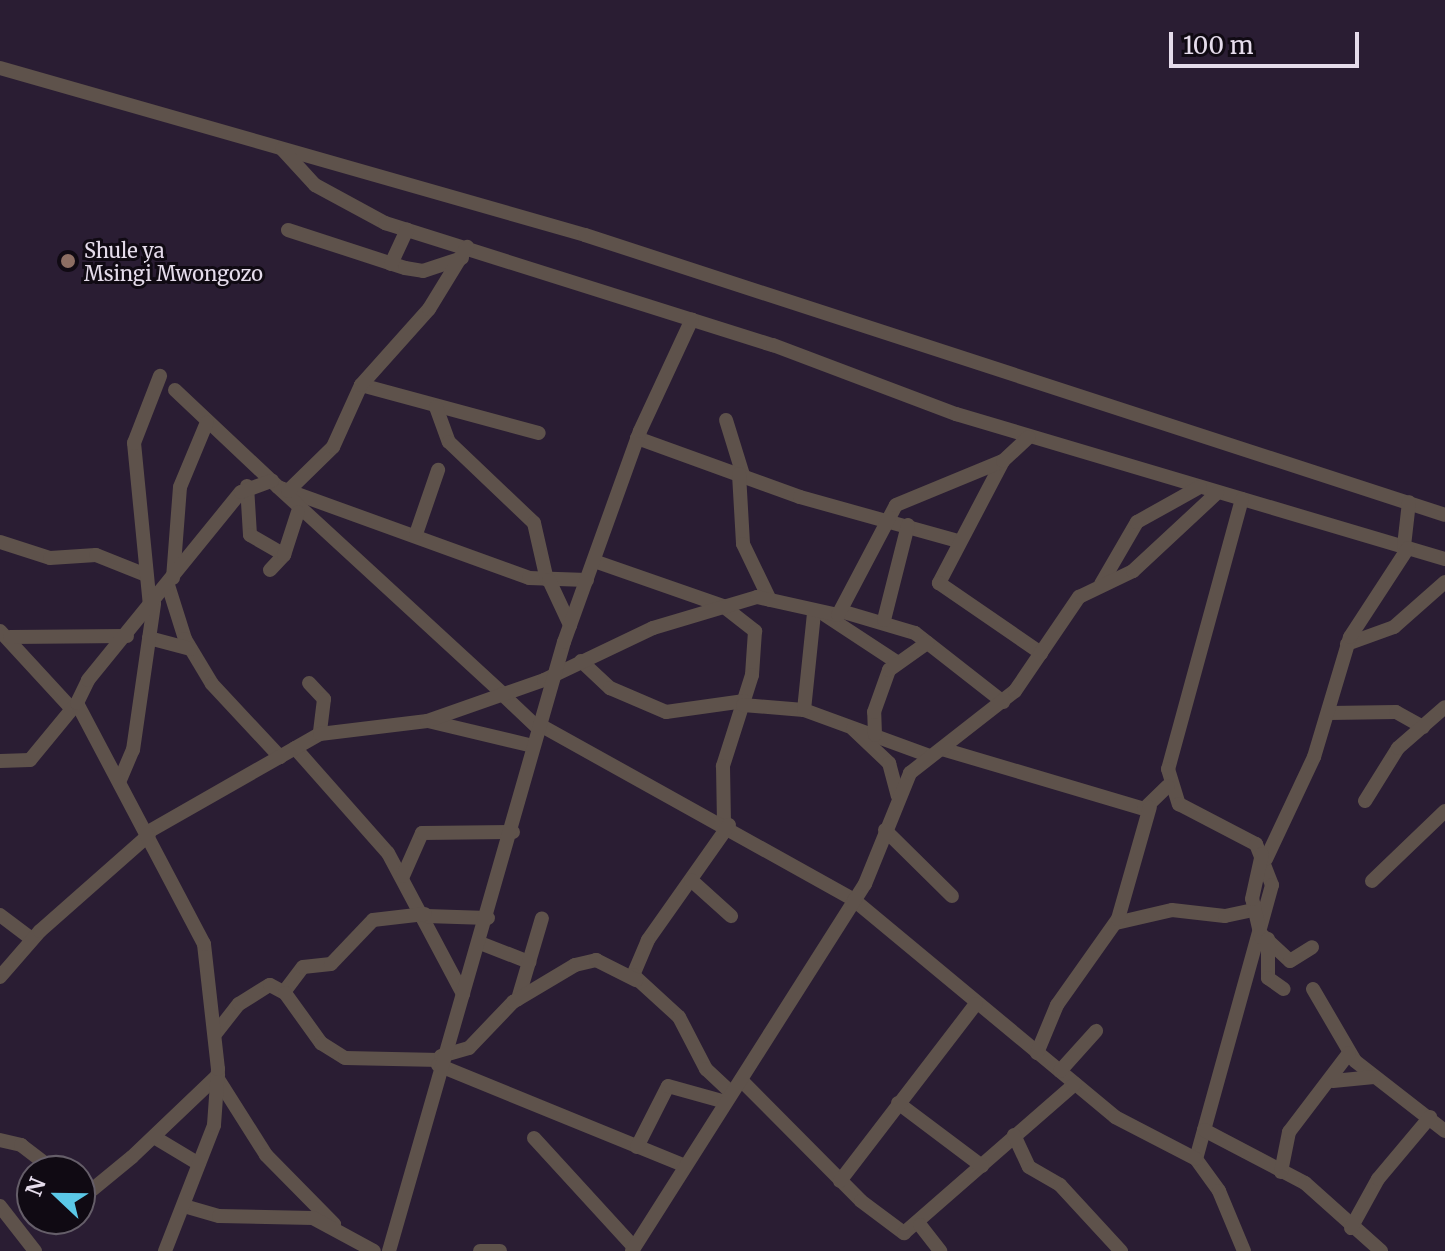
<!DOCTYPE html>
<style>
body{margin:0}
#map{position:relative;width:1445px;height:1251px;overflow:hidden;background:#2a1d33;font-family:Merriweather,serif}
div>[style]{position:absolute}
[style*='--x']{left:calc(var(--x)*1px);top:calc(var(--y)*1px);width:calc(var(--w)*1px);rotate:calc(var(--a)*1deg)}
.minor>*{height:14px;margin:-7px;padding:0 7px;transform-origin:7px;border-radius:7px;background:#5e524b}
.dots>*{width:22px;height:22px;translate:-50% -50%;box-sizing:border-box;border:4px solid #100a13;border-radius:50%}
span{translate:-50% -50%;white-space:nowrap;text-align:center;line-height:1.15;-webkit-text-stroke:6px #100a13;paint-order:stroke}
.poi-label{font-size:20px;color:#e5dceb}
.left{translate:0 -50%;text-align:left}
.north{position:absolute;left:16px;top:1155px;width:80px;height:80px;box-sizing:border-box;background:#100a13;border:2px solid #655e69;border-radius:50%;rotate:292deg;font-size:22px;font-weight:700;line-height:32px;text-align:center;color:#e5dceb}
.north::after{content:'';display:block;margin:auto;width:28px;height:36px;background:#5bc8e7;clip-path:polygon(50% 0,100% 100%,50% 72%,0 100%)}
.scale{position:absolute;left:1169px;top:32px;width:190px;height:36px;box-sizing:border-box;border:4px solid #e5dceb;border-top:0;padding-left:10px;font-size:24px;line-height:28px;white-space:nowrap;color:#e5dceb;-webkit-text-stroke:6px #100a13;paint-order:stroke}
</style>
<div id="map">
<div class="minor">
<i style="--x:0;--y:68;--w:608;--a:15.93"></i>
<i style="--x:585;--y:235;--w:904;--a:18.03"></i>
<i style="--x:282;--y:149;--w:49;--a:47.5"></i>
<i style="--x:315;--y:185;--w:80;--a:28.5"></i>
<i style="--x:385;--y:223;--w:407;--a:17.5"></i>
<i style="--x:773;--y:345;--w:196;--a:20.7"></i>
<i style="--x:956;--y:414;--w:510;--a:16.52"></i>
<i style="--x:288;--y:230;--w:123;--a:18"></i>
<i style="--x:405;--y:268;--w:18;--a:9"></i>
<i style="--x:423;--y:271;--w:41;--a:-18.4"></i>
<i style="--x:391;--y:264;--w:38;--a:-65"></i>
<i style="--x:361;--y:385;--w:184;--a:15.1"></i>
<i style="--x:175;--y:390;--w:141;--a:43.3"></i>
<i style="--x:278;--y:487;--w:267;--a:19.9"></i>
<i style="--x:529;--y:578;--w:58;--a:2"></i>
<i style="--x:436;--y:407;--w:37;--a:70"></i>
<i style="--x:449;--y:442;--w:117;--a:43.6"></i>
<i style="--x:534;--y:523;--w:58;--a:77.2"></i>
<i style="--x:726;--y:420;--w:58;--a:72.8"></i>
<i style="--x:637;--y:438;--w:173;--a:19.9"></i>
<i style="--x:800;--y:497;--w:164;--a:15.6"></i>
<i style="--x:1003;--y:461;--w:138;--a:117.7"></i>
<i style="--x:939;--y:583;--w:124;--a:34.5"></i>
<i style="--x:739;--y:474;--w:70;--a:86.7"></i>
<i style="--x:743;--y:544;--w:62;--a:64.3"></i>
<i style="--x:247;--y:486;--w:49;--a:86.5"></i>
<i style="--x:250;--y:535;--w:39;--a:30"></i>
<i style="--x:278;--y:487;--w:306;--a:42.6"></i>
<i style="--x:288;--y:491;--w:63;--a:-44.4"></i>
<i style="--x:333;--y:447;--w:68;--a:-65.7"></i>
<i style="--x:361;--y:385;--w:102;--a:-48.2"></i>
<i style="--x:429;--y:309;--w:73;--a:-58.5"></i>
<i style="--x:1242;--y:499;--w:280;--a:105.3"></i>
<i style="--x:1168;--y:769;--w:37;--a:73"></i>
<i style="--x:1179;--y:804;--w:87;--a:27.5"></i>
<i style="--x:1256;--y:844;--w:44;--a:68.7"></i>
<i style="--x:1272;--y:885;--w:284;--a:105.5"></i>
<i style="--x:1196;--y:1159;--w:39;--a:54"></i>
<i style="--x:1219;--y:1191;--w:65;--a:67.4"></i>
<i style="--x:416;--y:534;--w:68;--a:-71"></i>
<i style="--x:0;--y:542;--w:52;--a:17.7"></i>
<i style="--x:50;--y:558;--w:46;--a:-3.7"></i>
<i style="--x:96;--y:555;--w:54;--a:21.8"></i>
<i style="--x:1404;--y:546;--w:44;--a:-83.5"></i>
<i style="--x:594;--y:561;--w:137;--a:19.2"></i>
<i style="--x:723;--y:606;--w:41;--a:38"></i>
<i style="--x:755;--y:631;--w:44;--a:93.9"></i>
<i style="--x:752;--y:675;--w:96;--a:107.7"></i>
<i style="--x:723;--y:766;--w:56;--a:89"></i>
<i style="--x:270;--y:570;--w:21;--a:-47"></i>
<i style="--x:284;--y:555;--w:45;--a:-72"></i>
<i style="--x:173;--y:578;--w:91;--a:-85.6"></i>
<i style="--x:180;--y:487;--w:70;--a:-67.4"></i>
<i style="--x:549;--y:580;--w:50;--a:65"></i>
<i style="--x:1101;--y:584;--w:72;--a:-59.9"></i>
<i style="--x:1137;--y:522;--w:72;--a:-29.1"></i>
<i style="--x:168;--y:585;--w:57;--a:72.5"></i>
<i style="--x:185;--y:639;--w:52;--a:59"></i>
<i style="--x:212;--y:684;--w:100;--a:47"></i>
<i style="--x:150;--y:606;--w:164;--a:-95.6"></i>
<i style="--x:134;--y:443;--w:72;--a:-68.8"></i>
<i style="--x:844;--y:612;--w:74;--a:16.5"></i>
<i style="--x:915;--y:633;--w:112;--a:38.1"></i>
<i style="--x:825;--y:615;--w:84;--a:33.3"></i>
<i style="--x:884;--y:620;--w:98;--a:-75.8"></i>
<i style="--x:0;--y:631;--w:106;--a:47.3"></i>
<i style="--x:10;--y:637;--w:117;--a:-0.5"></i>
<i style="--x:149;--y:638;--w:43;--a:14.7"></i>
<i style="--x:1347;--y:644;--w:50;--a:-19.9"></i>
<i style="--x:1394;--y:627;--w:68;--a:-41.4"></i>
<i style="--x:581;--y:661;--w:40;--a:43"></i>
<i style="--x:610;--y:688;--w:61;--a:23.2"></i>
<i style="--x:666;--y:712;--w:79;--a:-8"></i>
<i style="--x:309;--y:683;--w:22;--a:47"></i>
<i style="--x:324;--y:699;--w:35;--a:97"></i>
<i style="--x:502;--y:694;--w:50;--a:43.4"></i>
<i style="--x:743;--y:705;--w:61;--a:4.7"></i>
<i style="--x:804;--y:710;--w:134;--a:20.1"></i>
<i style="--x:804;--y:710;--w:98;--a:-84.1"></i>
<i style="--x:1330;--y:713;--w:66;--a:-0.9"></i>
<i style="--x:1396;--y:712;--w:31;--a:29"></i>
<i style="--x:428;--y:721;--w:108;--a:13.4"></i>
<i style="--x:540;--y:725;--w:359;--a:29.1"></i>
<i style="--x:854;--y:900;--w:339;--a:39.7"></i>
<i style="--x:1115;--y:1117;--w:91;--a:27.4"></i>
<i style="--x:853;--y:729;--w:50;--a:43.4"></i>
<i style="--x:889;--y:763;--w:34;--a:75"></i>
<i style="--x:875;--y:735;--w:23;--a:-92"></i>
<i style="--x:874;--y:712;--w:45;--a:-70.3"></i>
<i style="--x:889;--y:670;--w:47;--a:-35.4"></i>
<i style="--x:295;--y:748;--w:140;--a:48.5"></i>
<i style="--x:388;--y:853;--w:160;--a:62"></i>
<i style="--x:942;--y:749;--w:211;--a:16.5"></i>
<i style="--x:1144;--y:809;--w:33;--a:-44"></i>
<i style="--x:0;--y:761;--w:30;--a:-2"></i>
<i style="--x:30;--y:760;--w:74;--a:-50.5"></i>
<i style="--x:120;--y:780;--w:33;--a:-67"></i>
<i style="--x:133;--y:750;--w:148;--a:-81.8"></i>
<i style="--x:1365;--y:801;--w:62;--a:-58.1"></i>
<i style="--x:1398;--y:748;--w:62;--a:-41.1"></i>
<i style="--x:729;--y:825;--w:141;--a:125.2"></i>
<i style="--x:648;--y:940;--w:38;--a:113"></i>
<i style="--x:633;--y:975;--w:62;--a:42.4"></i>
<i style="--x:679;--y:1017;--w:59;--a:62.6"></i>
<i style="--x:706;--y:1069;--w:33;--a:43"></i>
<i style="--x:885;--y:830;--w:94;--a:44.6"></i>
<i style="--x:148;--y:832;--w:198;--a:-29.7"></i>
<i style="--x:320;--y:734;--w:108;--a:-6.9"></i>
<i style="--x:427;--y:721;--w:124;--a:-19.3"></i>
<i style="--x:544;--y:680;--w:121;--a:-25.5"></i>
<i style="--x:653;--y:628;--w:109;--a:-16.6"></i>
<i style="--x:757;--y:597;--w:83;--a:12.5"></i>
<i style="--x:838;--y:615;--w:124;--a:-62.2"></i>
<i style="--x:896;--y:505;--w:116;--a:-22.4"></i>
<i style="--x:1003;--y:461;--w:35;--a:-43"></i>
<i style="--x:1266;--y:859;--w:113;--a:-64.8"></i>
<i style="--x:1314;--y:757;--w:125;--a:-73.3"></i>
<i style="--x:1350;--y:637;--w:106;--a:-56.9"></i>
<i style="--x:403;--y:876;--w:47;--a:-66.2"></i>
<i style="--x:422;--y:833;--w:91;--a:-0.6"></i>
<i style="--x:691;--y:880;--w:54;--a:42"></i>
<i style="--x:1372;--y:881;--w:101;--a:-43.8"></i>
<i style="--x:0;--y:915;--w:40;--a:37"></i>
<i style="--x:426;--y:916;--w:62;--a:1.8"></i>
<i style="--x:1116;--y:923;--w:57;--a:-13.1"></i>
<i style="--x:1172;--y:910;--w:53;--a:6.5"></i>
<i style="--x:1225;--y:916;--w:30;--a:-12"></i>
<i style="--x:1262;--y:935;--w:38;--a:43"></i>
<i style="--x:1290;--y:961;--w:26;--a:-32"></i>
<i style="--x:1261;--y:937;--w:39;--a:-103"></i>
<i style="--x:1252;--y:899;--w:46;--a:-77.5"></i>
<i style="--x:1268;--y:939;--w:39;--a:90"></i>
<i style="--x:1268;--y:978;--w:19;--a:35"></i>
<i style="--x:480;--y:943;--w:53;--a:21.2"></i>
<i style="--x:0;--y:977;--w:61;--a:-49"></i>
<i style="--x:40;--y:931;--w:145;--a:-41.4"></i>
<i style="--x:1313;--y:989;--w:83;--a:59.7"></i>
<i style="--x:1355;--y:1061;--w:114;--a:37.9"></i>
<i style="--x:284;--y:992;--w:31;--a:-53"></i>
<i style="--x:303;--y:967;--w:28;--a:-6"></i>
<i style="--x:331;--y:964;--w:61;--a:-46.3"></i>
<i style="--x:373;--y:920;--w:52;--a:-6.6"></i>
<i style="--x:518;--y:999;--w:84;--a:-73.5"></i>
<i style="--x:216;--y:1033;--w:37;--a:-52"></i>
<i style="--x:239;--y:1004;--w:36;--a:-32"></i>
<i style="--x:270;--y:985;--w:17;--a:28"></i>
<i style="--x:285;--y:993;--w:62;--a:54.2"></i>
<i style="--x:321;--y:1043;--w:28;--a:32"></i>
<i style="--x:345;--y:1058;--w:95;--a:1.2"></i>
<i style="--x:1037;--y:1053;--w:52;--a:-67.4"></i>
<i style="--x:1057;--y:1005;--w:105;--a:-54.7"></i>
<i style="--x:1118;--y:919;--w:116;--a:-74.1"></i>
<i style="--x:441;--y:1056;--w:29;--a:-16"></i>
<i style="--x:469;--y:1048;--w:64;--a:-46.3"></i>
<i style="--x:513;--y:1002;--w:72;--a:-30.8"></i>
<i style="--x:575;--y:965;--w:22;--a:-13"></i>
<i style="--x:596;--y:960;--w:45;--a:26.6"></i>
<i style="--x:438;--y:1065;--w:265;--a:22.2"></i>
<i style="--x:1060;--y:1071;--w:54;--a:-48"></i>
<i style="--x:218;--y:1079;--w:90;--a:57.7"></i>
<i style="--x:266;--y:1155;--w:97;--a:45.4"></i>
<i style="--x:741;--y:1080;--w:170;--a:45.2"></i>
<i style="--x:861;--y:1201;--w:54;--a:36.7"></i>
<i style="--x:904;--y:1233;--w:227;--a:-41.1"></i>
<i style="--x:1333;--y:1081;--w:41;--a:-5.6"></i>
<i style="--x:898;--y:1103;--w:105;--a:36.9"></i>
<i style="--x:1204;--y:1130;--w:114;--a:27.7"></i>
<i style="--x:1305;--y:1183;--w:102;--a:41.8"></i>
<i style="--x:1014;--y:1135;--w:35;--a:65"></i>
<i style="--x:1029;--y:1167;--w:36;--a:30"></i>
<i style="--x:1060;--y:1185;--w:90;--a:47.3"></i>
<i style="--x:154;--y:1137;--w:52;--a:31"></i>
<i style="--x:534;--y:1138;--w:148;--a:47.5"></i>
<i style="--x:0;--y:1140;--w:22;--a:13"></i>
<i style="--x:21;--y:1145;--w:43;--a:37.4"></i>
<i style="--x:637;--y:1147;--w:68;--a:-63.1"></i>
<i style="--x:668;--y:1086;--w:56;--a:15.5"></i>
<i style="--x:1281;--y:1172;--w:41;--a:-78.7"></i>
<i style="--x:1289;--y:1132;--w:99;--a:-52.8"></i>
<i style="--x:840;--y:1181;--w:223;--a:-52.5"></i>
<i style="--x:80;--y:1191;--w:13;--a:-9"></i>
<i style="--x:93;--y:1189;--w:50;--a:-39.4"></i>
<i style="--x:132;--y:1157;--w:119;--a:-43.6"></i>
<i style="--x:0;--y:1206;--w:57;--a:52.1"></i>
<i style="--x:184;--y:1206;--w:36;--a:16"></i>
<i style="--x:219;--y:1216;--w:94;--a:1.2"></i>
<i style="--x:313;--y:1218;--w:69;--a:28.4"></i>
<i style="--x:920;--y:1225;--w:33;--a:52"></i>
<i style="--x:1351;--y:1228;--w:56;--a:-61.1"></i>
<i style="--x:1378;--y:1179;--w:81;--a:-50"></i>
<i style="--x:165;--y:1251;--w:135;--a:-68.7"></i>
<i style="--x:214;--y:1125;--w:56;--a:-85.9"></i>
<i style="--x:218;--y:1069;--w:126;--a:-96.4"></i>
<i style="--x:204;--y:944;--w:272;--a:-117.8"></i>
<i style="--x:77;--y:703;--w:25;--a:-64"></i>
<i style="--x:88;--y:680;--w:242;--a:-50.9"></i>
<i style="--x:241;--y:492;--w:33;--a:-20"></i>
<i style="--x:389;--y:1251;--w:634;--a:-73.97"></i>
<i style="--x:564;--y:642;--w:224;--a:-70.2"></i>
<i style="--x:640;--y:431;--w:123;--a:-65.1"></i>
<i style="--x:480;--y:1251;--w:20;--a:0"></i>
<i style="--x:632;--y:1251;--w:435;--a:-57.6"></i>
<i style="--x:865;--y:884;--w:120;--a:-67.9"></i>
<i style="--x:910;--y:773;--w:133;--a:-38"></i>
<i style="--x:1015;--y:691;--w:114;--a:-55.8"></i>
<i style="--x:1079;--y:597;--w:60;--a:-25.7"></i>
<i style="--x:1133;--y:571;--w:115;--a:-42.9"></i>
</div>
<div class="dots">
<i style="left:68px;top:261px;background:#8d6e63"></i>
</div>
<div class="poi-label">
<span class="left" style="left:84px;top:262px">Shule ya<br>Msingi Mwongozo</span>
</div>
<div class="north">N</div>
<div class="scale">100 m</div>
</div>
